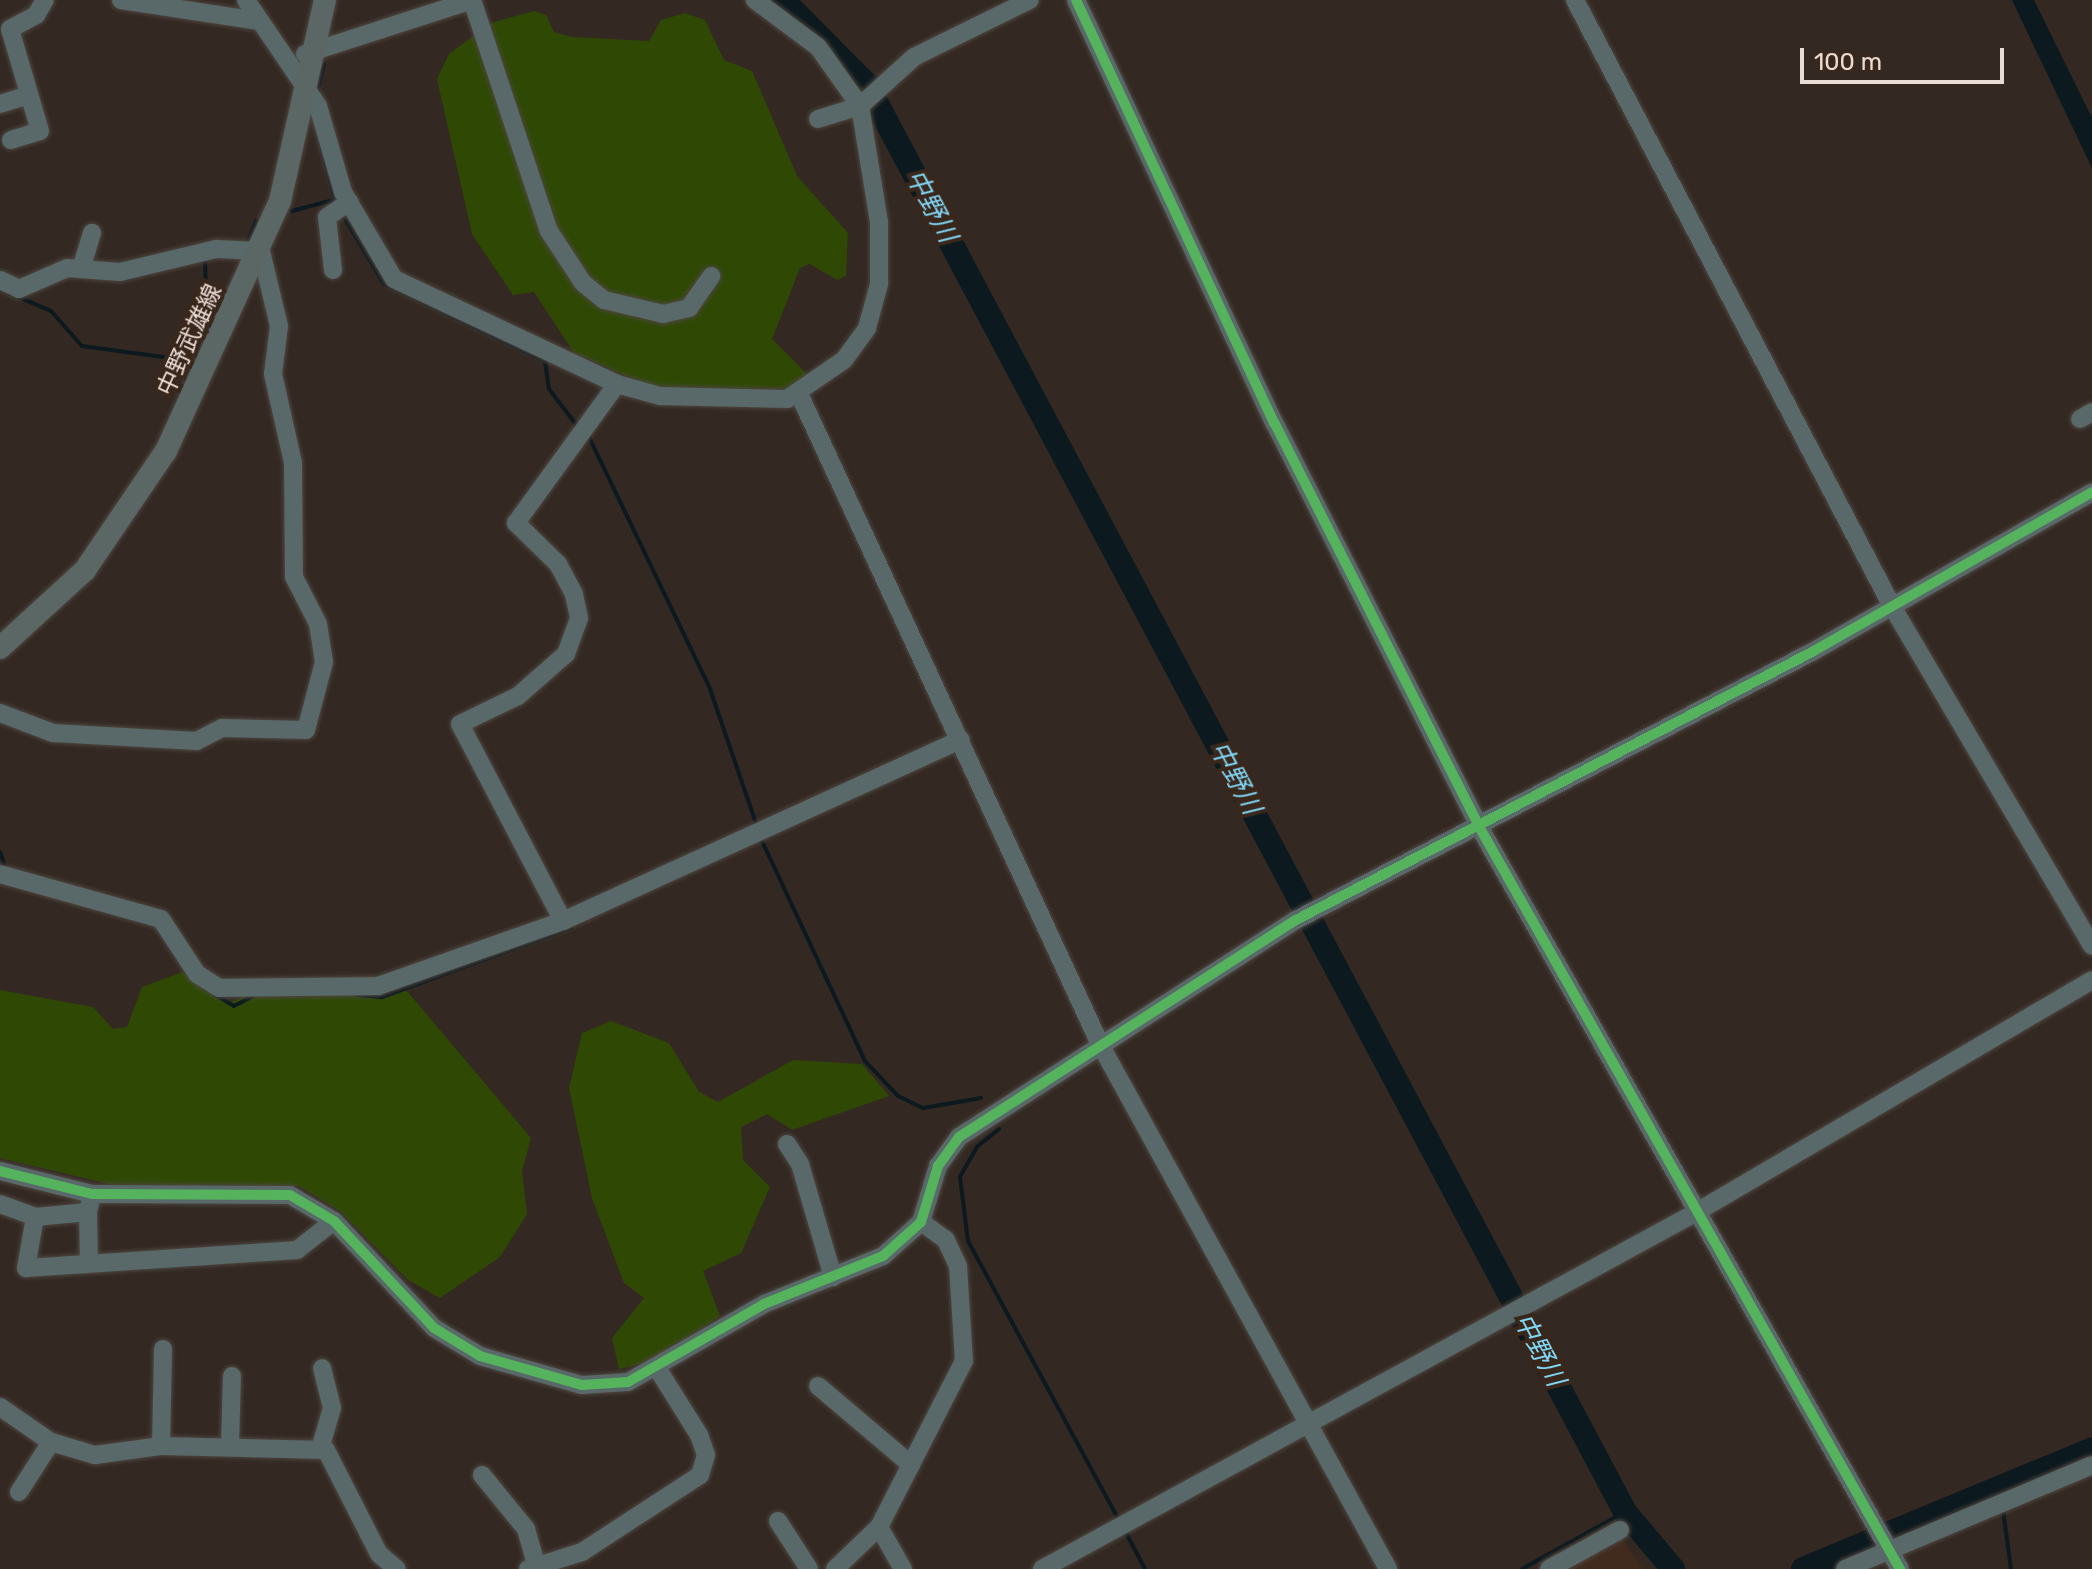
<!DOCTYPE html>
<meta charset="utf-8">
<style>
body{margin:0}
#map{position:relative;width:2092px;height:1569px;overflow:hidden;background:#332822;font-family:Rubik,"Noto Sans JP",sans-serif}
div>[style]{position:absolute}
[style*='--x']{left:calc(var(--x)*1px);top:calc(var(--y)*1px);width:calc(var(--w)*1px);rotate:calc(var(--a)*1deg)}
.built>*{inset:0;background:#412b1d}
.green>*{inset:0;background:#2f4905}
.water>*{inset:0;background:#0c191e}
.stream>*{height:4px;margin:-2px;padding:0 2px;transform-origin:2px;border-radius:2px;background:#0c191e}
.river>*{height:24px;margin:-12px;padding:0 12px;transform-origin:12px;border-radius:12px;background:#0c191e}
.roads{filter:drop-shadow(0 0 2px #4e4640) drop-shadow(0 0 2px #4e4640)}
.minor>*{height:18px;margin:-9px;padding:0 9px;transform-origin:9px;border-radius:9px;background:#596868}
.major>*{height:22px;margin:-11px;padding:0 11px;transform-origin:11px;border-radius:11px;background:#5a6765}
.cycleway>*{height:10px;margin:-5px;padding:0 5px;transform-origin:5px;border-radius:5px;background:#56b35d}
span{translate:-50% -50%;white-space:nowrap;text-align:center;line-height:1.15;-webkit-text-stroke:8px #39271c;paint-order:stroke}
.street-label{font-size:24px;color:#e9dcd5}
.water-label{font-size:26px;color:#80d6f5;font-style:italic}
.scale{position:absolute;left:1800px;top:48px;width:204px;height:36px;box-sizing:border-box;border:4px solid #e9dcd5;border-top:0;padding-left:10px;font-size:24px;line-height:28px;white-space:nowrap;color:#e9dcd5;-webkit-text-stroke:6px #39271c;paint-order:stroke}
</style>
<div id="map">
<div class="built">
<i style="clip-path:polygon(1620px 1536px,1643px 1569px,1560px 1569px)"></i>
</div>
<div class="green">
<i style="clip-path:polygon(534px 11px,546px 15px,554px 32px,572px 37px,649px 41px,661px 20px,685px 13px,705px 20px,724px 60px,752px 71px,797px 176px,848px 233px,846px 276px,837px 280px,810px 264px,800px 268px,772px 339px,808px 375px,788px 389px,654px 388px,574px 353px,534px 292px,513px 295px,472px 234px,437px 79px,449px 54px,491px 23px)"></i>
<i style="clip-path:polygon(185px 971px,228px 1003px,269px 987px,407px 991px,531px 1138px,522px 1171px,527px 1214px,500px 1257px,440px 1298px,408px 1280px,340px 1211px,299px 1186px,113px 1185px,0 1158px,0 990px,93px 1007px,113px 1029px,127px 1027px,142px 987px)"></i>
<i style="clip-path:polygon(611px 1021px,669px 1043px,699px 1092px,718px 1102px,793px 1060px,862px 1064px,889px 1096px,792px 1130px,767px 1114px,741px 1127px,743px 1160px,770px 1187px,741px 1253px,703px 1271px,720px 1316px,655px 1361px,619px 1369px,612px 1338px,644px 1298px,624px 1283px,592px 1198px,569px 1088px,582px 1033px)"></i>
</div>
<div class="water">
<i style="clip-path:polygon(2012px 0,2034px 0,2092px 118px,2092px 168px)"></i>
</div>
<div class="stream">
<i style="--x:317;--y:93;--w:30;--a:-76"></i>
<i style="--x:313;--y:113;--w:95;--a:76"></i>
<i style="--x:292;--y:211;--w:42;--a:-15"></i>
<i style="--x:341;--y:212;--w:84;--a:59.2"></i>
<i style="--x:384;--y:284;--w:178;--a:25.6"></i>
<i style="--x:545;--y:361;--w:28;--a:82"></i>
<i style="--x:549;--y:389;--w:48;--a:52.7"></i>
<i style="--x:247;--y:244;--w:25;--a:-69"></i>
<i style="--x:2;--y:290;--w:53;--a:23.2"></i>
<i style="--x:51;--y:311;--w:47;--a:48.5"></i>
<i style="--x:82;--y:346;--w:89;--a:7.8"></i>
<i style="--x:170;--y:358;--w:28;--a:-23"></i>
<i style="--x:196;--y:347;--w:25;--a:-63"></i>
<i style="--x:207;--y:325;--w:66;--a:-91.7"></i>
<i style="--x:588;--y:435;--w:282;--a:64.3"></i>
<i style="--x:710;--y:689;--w:145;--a:71.1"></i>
<i style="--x:761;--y:839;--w:245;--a:64.9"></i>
<i style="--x:865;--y:1061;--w:48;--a:46.7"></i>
<i style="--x:898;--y:1096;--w:28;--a:26"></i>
<i style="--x:923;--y:1108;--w:59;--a:-9.8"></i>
<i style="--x:0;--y:852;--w:18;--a:71"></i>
<i style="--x:214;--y:994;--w:23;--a:31"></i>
<i style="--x:234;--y:1006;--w:21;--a:-28"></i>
<i style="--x:357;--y:995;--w:25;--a:5"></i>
<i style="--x:382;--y:997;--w:202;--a:-20"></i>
<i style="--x:999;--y:1129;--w:28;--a:141"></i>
<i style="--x:977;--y:1147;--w:34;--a:120"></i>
<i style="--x:960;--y:1177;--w:64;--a:82.9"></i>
<i style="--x:968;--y:1241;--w:317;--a:61.6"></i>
<i style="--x:2003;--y:1510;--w:60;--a:82.3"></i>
<i style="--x:1125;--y:1531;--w:43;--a:62.2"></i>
<i style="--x:1522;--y:1569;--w:118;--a:-29"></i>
</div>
<div class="river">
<i style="--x:783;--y:0;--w:120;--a:45.3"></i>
<i style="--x:867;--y:85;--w:1616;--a:62.02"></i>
<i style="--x:1625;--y:1512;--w:75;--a:49.9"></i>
<i style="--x:1803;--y:1569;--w:313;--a:-22.5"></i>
</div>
<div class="roads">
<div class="minor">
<i style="--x:121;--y:0;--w:140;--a:8.7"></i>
<i style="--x:246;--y:0;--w:128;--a:55.8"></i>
<i style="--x:318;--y:106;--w:90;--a:73.8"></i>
<i style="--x:343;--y:192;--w:101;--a:59.6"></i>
<i style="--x:394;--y:279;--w:246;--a:25.2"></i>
<i style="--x:617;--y:384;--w:45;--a:15.6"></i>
<i style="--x:660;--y:396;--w:127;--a:1.4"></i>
<i style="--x:787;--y:399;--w:69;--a:-34.4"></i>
<i style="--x:844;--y:360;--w:39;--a:-54"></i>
<i style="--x:867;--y:328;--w:46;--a:-74.7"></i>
<i style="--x:879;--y:284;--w:62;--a:-90"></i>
<i style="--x:879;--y:222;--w:118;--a:-99.3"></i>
<i style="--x:860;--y:106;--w:72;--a:-125.4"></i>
<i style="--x:818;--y:47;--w:79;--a:-143.3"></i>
<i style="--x:472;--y:0;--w:243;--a:71.6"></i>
<i style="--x:549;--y:231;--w:62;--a:56.8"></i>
<i style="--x:583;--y:283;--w:27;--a:39"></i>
<i style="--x:604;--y:300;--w:61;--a:13.3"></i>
<i style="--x:663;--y:314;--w:27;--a:-13"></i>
<i style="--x:689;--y:308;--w:39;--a:-55"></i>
<i style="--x:1076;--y:0;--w:468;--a:64.9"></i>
<i style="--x:1275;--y:424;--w:447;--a:63.1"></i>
<i style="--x:1477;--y:823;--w:858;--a:60.45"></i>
<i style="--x:1575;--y:0;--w:686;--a:62.39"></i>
<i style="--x:1893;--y:608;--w:392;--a:59.5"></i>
<i style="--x:305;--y:54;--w:176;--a:-17.9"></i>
<i style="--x:0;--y:104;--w:30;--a:-17"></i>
<i style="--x:818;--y:119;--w:44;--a:-17.2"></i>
<i style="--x:860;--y:106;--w:73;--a:-42.2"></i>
<i style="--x:914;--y:57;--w:129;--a:-26.2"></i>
<i style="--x:11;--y:140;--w:30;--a:-17"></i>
<i style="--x:40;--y:131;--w:106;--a:-106.4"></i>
<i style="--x:10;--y:29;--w:30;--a:-28"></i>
<i style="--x:36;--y:15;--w:17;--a:-59"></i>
<i style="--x:81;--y:269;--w:38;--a:-73"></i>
<i style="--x:333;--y:270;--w:53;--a:-96.5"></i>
<i style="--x:327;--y:217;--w:27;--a:-34"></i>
<i style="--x:0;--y:280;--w:21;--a:25"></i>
<i style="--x:19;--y:289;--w:52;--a:-23.6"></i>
<i style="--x:67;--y:268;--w:53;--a:4.3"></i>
<i style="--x:120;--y:272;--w:99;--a:-13.5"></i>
<i style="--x:216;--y:249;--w:45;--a:2.5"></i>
<i style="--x:261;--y:251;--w:77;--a:76.5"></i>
<i style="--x:279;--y:326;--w:48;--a:97.1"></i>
<i style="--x:273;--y:374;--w:91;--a:77.3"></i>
<i style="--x:293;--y:463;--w:114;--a:89.5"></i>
<i style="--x:294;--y:577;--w:53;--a:62.9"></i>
<i style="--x:318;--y:624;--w:38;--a:81"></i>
<i style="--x:324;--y:662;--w:70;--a:104.8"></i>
<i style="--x:306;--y:730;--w:84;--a:-178.6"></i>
<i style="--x:222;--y:728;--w:29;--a:153"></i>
<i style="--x:196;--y:741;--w:143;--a:-176.8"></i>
<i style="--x:53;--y:733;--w:57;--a:-159.3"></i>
<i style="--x:800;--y:396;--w:714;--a:65.16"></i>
<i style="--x:1100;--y:1044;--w:599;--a:61.25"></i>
<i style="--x:2080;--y:419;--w:14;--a:-30"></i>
<i style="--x:0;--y:874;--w:167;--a:15.6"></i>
<i style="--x:161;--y:919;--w:66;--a:56.8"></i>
<i style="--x:197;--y:974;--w:26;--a:32"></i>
<i style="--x:219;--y:988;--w:159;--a:-0.7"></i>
<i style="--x:378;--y:986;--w:196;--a:-19.4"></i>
<i style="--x:563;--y:921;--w:437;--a:-24.5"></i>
<i style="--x:563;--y:921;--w:222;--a:-117.6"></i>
<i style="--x:460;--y:724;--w:64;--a:-25.8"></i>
<i style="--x:518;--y:696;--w:64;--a:-41.2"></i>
<i style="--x:566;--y:654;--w:38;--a:-70"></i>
<i style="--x:579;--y:618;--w:25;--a:-102"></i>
<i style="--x:574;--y:594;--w:34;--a:-118"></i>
<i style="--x:558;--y:564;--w:59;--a:-135.7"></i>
<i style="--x:516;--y:523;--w:172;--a:-54"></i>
<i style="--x:787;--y:1144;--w:24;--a:57"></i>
<i style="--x:800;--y:1164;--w:118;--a:73.7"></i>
<i style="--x:0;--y:1171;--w:95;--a:14"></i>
<i style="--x:92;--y:1194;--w:198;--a:0.3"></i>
<i style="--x:290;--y:1195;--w:51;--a:30.6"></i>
<i style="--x:334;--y:1221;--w:146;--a:46.9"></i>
<i style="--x:434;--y:1328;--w:54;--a:31.3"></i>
<i style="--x:480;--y:1356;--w:106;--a:15.9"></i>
<i style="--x:582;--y:1385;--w:46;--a:-3.7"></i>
<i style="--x:628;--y:1382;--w:157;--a:-29.8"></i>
<i style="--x:764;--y:1304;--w:128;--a:-22"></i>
<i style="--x:883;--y:1256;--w:51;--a:-41.8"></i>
<i style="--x:921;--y:1222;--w:59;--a:-73.1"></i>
<i style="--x:938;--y:1166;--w:36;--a:-54"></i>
<i style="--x:959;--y:1137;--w:401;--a:-32.8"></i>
<i style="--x:1296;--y:920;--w:581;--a:-27.45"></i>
<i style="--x:1812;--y:652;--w:322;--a:-29.7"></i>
<i style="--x:0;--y:1204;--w:37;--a:20"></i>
<i style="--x:35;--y:1217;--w:53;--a:-5.4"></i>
<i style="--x:88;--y:1212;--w:18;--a:-77"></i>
<i style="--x:88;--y:1212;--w:50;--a:88.9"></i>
<i style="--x:35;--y:1217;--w:52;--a:100"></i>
<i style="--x:26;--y:1268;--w:272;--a:-3.8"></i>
<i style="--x:297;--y:1250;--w:47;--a:-38.1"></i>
<i style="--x:818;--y:1386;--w:122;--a:40.3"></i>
<i style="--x:0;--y:1407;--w:62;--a:34.5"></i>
<i style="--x:51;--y:1442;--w:46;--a:16.5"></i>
<i style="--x:95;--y:1455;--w:67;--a:-7.8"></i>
<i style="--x:161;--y:1446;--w:165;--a:1.4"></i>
<i style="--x:326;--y:1450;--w:117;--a:63"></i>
<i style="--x:379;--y:1554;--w:23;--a:40"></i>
<i style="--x:161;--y:1446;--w:97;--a:-88.8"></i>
<i style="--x:230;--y:1446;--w:70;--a:-88.4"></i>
<i style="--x:320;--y:1449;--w:43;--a:-73.7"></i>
<i style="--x:332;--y:1408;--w:41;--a:-104"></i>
<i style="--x:482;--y:1475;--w:70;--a:50.8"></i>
<i style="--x:526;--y:1529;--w:36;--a:74"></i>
<i style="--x:19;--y:1492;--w:59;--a:-57.4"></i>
<i style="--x:778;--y:1521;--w:57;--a:57.1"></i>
<i style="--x:879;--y:1527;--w:48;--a:60.3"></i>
<i style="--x:528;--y:1569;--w:57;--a:-17.5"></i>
<i style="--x:582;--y:1552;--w:141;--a:-33.1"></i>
<i style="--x:700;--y:1475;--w:21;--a:-73"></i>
<i style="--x:706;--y:1455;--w:21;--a:-109"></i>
<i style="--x:699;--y:1435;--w:75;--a:-122"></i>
<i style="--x:835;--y:1569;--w:61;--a:-43.7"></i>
<i style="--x:879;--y:1527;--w:186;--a:-62.9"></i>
<i style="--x:964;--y:1361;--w:95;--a:-93.6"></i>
<i style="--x:958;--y:1266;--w:29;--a:-115"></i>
<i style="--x:946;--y:1240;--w:31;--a:-144"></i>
<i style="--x:1042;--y:1569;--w:744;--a:-28.6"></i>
<i style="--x:1695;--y:1213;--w:460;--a:-30.4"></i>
<i style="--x:1549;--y:1569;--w:81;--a:-28.8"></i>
<i style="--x:1845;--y:1569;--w:268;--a:-22.8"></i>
</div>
<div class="major">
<i style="--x:0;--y:648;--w:115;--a:-42.5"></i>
<i style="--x:85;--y:570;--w:144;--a:-55.8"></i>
<i style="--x:166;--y:451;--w:275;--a:-65.5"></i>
<i style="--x:280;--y:201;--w:206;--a:-77.4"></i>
</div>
</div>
<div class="cycleway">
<i style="--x:1076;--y:0;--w:468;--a:64.9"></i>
<i style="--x:1275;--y:424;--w:447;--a:63.1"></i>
<i style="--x:1477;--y:823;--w:858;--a:60.45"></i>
<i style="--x:0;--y:1171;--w:95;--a:14"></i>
<i style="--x:92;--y:1194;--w:198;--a:0.3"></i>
<i style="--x:290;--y:1195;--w:51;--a:30.6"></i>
<i style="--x:334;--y:1221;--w:146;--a:46.9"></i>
<i style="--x:434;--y:1328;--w:54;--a:31.3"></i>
<i style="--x:480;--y:1356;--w:106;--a:15.9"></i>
<i style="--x:582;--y:1385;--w:46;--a:-3.7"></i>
<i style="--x:628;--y:1382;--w:157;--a:-29.8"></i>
<i style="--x:764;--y:1304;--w:128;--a:-22"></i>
<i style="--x:883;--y:1256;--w:51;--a:-41.8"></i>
<i style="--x:921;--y:1222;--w:59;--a:-73.1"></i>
<i style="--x:938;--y:1166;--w:36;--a:-54"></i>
<i style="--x:959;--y:1137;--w:401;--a:-32.8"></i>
<i style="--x:1296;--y:920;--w:581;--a:-27.45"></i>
<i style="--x:1812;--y:652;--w:322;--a:-29.7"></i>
</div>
<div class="street-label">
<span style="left:190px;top:340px;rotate:-65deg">中野武雄線</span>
</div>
<div class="water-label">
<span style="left:931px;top:206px;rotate:62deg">中野川</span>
<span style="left:1235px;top:778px;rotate:62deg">中野川</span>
<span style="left:1539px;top:1350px;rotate:62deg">中野川</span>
</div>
<div class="scale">100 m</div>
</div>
